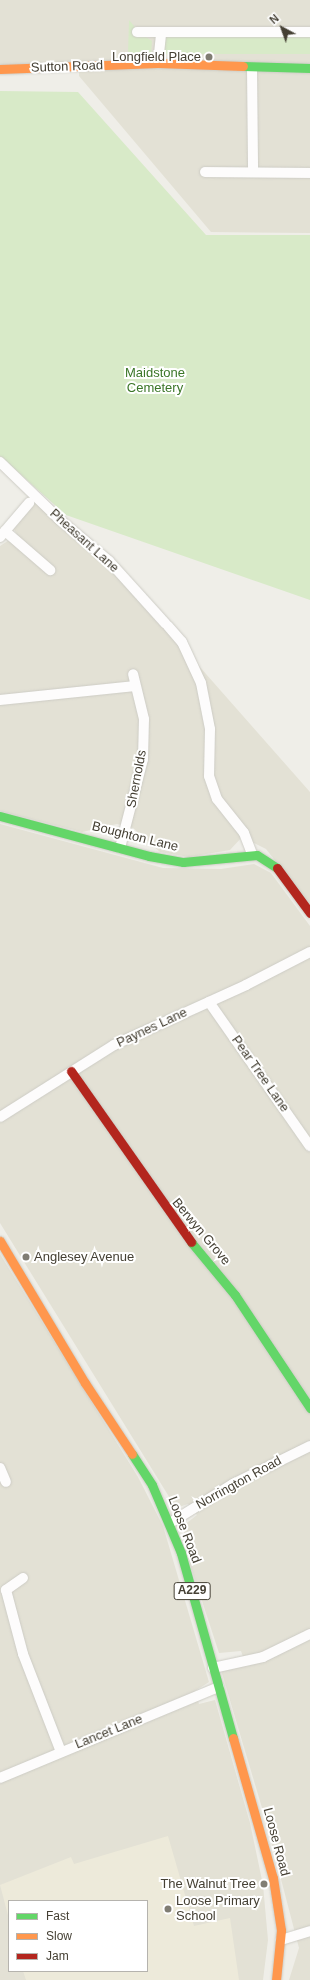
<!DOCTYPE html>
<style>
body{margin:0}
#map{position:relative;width:310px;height:1980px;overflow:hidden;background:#efeee8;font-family:Arial,sans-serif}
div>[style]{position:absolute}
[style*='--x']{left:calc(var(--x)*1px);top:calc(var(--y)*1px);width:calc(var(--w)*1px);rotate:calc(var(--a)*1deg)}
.residential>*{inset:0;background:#e3e1d5}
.education>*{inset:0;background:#edeada}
.green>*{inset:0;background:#d8eac8}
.roads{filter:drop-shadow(0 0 1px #cdccc5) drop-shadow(0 0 1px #cdccc5)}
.street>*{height:10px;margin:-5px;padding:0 5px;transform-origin:5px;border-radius:5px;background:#fdfcfc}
.fast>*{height:9px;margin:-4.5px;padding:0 4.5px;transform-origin:4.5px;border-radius:4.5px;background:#63d668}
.slow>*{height:9px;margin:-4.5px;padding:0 4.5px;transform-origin:4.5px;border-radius:4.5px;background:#ff974d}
.jam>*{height:9px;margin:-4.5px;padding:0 4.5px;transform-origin:4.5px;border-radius:4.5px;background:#b3261e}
.dots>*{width:11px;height:11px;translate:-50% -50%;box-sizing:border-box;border:2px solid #fff;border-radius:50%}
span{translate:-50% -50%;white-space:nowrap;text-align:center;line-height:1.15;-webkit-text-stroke:4px #fff;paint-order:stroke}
.shield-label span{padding:1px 3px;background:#fff;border:1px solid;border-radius:3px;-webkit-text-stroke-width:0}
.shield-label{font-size:12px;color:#454034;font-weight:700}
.poi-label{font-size:13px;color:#454034}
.right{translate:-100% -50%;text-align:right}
.left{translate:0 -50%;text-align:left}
.street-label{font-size:13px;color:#454034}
.park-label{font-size:13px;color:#3b7628}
.legend{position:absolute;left:8px;top:1900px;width:140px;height:72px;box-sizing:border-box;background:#fff;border:1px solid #b5b3ae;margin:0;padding:5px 7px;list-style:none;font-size:12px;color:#454034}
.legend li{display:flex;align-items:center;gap:8px;height:20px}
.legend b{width:20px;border:1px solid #b5b3ae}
.north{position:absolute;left:262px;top:8px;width:40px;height:40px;-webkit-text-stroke:3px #fff;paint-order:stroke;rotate:319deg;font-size:11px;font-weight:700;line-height:16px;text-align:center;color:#454034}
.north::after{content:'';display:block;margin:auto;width:14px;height:18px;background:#454034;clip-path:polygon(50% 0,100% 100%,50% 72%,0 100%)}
</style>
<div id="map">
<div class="residential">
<i style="clip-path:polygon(0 0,310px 0,310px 233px,211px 232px,79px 76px,79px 66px,0 68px)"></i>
<i style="clip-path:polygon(35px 498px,104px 554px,147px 607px,310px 792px,310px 905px,266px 849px,242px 837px,230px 850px,189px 857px,160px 852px,133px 828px,117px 824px,82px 832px,0 811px,0 546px,17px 535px,11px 523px)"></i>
<i style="clip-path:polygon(0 824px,163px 868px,221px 869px,254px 864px,271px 873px,310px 926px,310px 1980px,289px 1980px,299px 1948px,265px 1818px,221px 1670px,246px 1665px,241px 1651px,219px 1653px,189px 1561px,183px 1526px,197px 1515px,188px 1504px,176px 1508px,0 1223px)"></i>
<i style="clip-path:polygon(evenodd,0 1254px,138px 1477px,163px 1526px,209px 1682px,195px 1691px,199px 1704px,215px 1700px,250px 1823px,263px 1885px,268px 1940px,263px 1980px,0 1980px,0 1254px,9px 1901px,147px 1901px,147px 1971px,9px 1971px,9px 1901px)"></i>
</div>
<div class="education">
<i style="clip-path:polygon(168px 1836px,194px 1926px,230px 1918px,239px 1980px,26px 1980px,23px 1971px,147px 1971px,147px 1901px,9px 1901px,9px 1919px,0 1885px,71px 1857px,74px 1864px)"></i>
</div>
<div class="green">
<i style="clip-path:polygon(129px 20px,135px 27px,135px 35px,143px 35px,152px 41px,151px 54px,128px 53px)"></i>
<i style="clip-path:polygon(310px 35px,310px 54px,162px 54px,163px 39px,168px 36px)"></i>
<i style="clip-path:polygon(0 91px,78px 92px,206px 235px,310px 235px,310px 600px,66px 515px,0 456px)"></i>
</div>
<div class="roads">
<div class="street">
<i style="--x:137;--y:32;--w:173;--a:0"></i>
<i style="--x:158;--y:63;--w:31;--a:-84"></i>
<i style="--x:252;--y:68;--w:104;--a:89.4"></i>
<i style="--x:205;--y:172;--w:105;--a:0.5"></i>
<i style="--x:0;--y:462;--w:83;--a:44"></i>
<i style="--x:60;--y:520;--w:64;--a:39.9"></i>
<i style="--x:109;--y:561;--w:84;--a:47.9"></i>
<i style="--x:5;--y:531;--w:60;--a:40.9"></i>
<i style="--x:0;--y:537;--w:45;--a:-49.5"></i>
<i style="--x:168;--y:626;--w:21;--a:49"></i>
<i style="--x:182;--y:642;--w:45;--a:65.1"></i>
<i style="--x:201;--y:683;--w:47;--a:78.9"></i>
<i style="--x:210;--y:729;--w:47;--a:91.2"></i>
<i style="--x:209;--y:776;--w:24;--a:71"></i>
<i style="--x:217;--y:799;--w:43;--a:51.5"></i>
<i style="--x:244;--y:833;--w:22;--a:69"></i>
<i style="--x:0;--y:700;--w:136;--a:-5.9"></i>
<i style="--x:120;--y:848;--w:92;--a:-75.5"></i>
<i style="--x:143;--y:759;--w:40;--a:-88.6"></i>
<i style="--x:144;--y:719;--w:46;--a:-103.7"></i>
<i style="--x:209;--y:1002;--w:176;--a:55"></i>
<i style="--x:0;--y:1117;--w:135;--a:-32.3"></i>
<i style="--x:114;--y:1045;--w:145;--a:-24.4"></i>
<i style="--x:246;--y:985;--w:72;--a:-27.3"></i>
<i style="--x:0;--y:1468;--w:15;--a:67"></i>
<i style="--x:170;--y:1523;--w:74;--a:-31.8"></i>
<i style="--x:233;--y:1484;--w:86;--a:-26.3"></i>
<i style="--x:23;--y:1578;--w:21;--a:145"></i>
<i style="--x:6;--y:1590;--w:66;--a:75.1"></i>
<i style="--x:23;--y:1654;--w:105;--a:68.8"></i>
<i style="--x:213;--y:1668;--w:51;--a:-12.4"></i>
<i style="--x:263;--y:1657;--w:52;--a:-26.1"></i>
<i style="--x:0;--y:1778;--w:237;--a:-22.6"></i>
<i style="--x:281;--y:1940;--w:30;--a:-17"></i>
</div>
<div class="fast">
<i style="--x:243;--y:66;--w:67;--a:1.7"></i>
<i style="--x:0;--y:816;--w:154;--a:15"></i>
<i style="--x:149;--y:856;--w:35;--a:10"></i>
<i style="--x:183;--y:862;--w:74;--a:-5.4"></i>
<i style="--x:257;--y:855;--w:24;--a:33"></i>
<i style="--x:191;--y:1242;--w:69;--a:50.3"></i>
<i style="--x:235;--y:1295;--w:136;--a:56.4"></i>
<i style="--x:132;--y:1454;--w:37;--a:57"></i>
<i style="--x:152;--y:1485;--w:74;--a:66.9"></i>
<i style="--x:181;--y:1553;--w:192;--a:74.3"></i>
</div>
<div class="slow">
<i style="--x:0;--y:69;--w:158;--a:-2.2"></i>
<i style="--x:158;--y:63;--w:85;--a:2"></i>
<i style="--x:0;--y:1241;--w:165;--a:59.1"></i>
<i style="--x:85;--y:1383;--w:85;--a:56.5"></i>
<i style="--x:233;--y:1738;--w:146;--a:74.1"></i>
<i style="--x:273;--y:1878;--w:53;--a:81.3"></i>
<i style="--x:281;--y:1930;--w:50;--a:95.7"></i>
</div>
<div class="jam">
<i style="--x:277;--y:868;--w:56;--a:53.7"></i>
<i style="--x:71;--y:1071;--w:209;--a:54.9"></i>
</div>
</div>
<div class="dots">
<i style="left:209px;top:57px;background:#807d73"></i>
<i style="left:26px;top:1257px;background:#807d73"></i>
<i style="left:264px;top:1884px;background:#807d73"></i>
<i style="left:168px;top:1909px;background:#807d73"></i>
</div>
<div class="shield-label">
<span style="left:192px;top:1591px">A229</span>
</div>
<div class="poi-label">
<span class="right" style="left:201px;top:57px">Longfield Place</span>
<span class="left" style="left:34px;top:1257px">Anglesey Avenue</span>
<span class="right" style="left:256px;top:1884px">The Walnut Tree</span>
<span class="left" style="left:176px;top:1909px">Loose Primary<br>School</span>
</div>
<div class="street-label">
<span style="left:67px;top:67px;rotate:-2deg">Sutton Road</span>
<span style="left:84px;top:541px;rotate:42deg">Pheasant Lane</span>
<span style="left:137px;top:779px;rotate:-79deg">Shernolds</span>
<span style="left:135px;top:837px;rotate:14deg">Boughton Lane</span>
<span style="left:152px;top:1028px;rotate:-25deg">Paynes Lane</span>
<span style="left:260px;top:1074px;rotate:55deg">Pear Tree Lane</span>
<span style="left:201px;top:1232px;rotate:50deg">Berwyn Grove</span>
<span style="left:239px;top:1483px;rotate:-29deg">Norrington Road</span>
<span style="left:184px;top:1530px;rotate:69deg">Loose Road</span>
<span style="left:109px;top:1732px;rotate:-22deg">Lancet Lane</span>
<span style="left:276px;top:1842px;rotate:75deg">Loose Road</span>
</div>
<div class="park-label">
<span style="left:155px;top:381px">Maidstone<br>Cemetery</span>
</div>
<ul class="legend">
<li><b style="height:5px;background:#63d668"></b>Fast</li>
<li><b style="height:5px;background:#ff974d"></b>Slow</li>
<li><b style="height:5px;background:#b3261e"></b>Jam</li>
</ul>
<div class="north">N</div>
</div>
